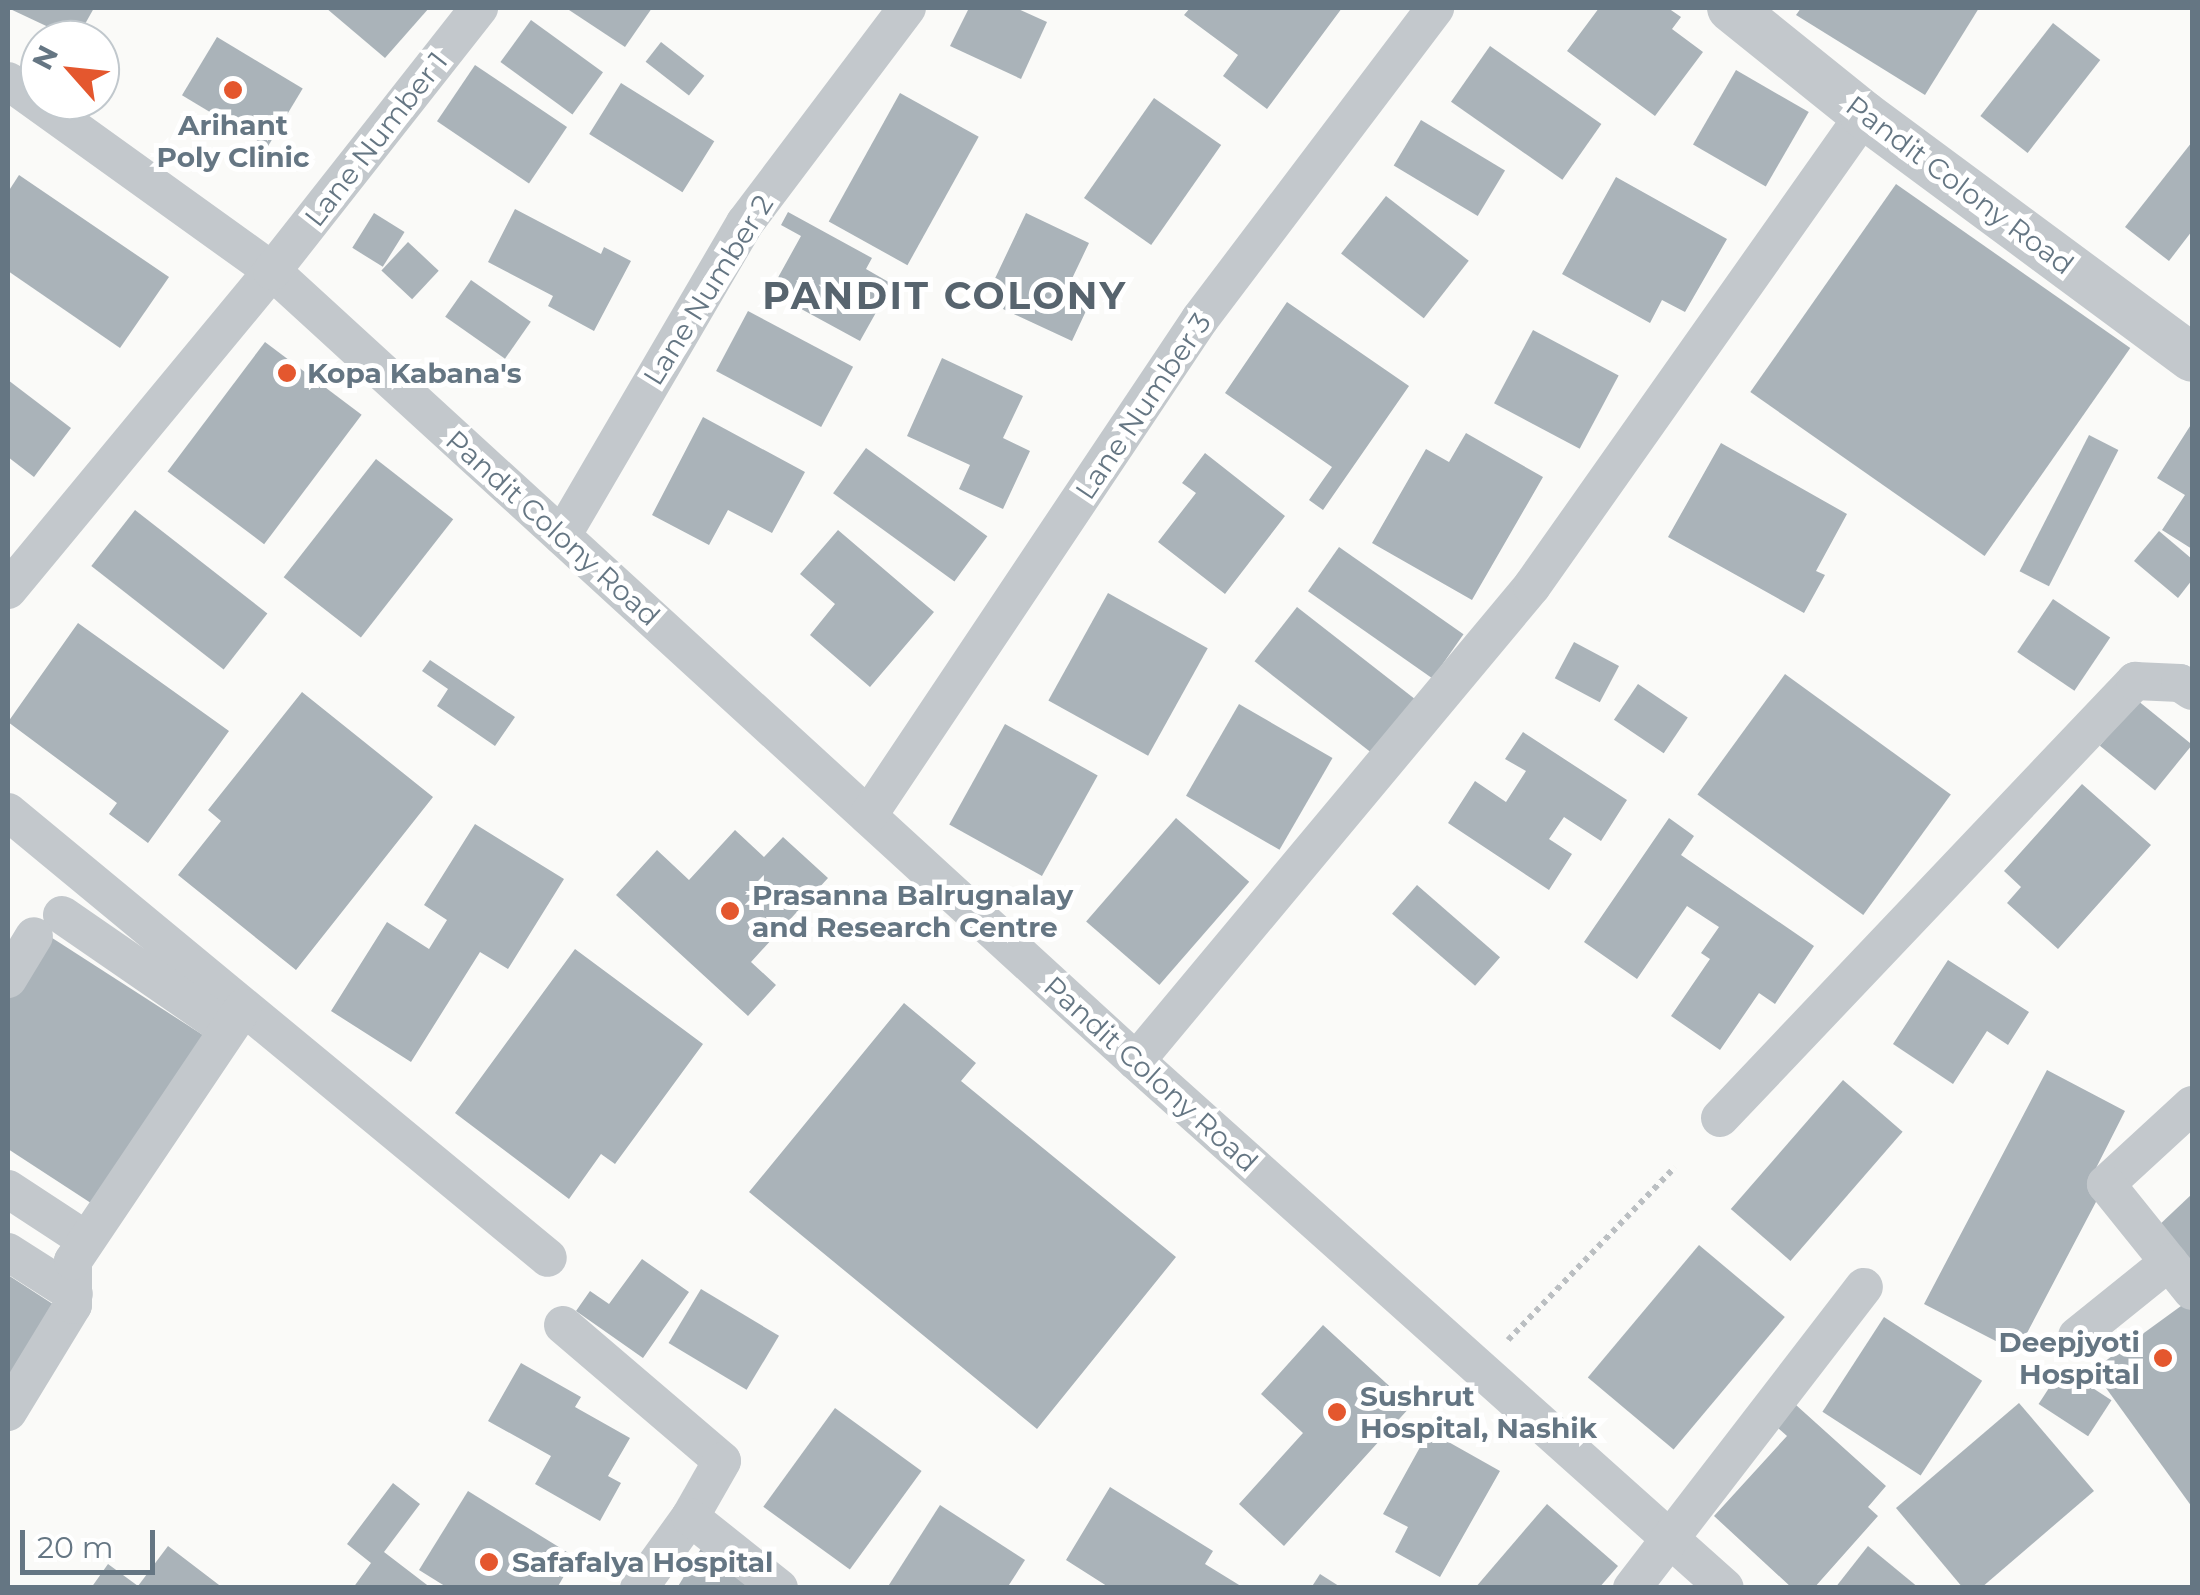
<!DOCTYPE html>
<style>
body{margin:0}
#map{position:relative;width:2200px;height:1595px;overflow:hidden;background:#fafaf8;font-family:Montserrat,sans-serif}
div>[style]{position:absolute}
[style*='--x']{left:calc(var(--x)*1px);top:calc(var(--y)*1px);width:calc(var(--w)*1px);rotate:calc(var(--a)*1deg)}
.building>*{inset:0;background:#aab3b9;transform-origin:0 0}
.path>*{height:6px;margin-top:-3px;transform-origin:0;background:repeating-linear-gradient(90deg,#bbbfc2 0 5px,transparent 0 10px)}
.minor>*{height:38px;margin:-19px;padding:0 19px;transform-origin:19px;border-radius:19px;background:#c3c8cc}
.tertiary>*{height:48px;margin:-24px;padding:0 24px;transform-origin:24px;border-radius:24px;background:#c3c8cc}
.dots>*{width:28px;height:28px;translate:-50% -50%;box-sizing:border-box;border:5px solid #fff;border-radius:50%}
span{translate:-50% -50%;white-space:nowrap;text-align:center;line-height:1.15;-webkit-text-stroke:10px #fff;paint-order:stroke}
.poi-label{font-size:28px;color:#657683;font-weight:700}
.left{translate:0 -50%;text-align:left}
.right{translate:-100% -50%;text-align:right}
.street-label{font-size:28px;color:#657683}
.district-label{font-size:38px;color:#57646e;font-weight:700;letter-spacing:2.5px}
.frame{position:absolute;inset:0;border:10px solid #657683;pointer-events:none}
.north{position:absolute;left:20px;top:20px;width:100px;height:100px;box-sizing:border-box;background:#fff;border:2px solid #c1c8cd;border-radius:50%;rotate:297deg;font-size:28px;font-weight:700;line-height:40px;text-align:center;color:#657683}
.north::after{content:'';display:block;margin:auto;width:35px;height:45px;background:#e4572e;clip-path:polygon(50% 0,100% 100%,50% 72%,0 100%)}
.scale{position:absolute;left:20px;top:1530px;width:135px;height:45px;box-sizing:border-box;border:5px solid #657683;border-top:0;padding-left:12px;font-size:30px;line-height:35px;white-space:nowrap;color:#657683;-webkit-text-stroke:8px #fff;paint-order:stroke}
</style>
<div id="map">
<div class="building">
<i style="clip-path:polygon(8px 8px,94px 8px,76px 40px)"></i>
<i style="clip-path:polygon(326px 8px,429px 8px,385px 58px)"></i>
<i style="clip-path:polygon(566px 8px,652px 8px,625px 47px)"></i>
<i style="clip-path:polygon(969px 8px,1016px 8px,1047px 22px,1021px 79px,950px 46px)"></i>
<i style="clip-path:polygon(1190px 8px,1342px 8px,1267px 109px,1223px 76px,1238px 55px,1184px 15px)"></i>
<i style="clip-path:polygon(1599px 8px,1668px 8px,1681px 17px,1672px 29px,1703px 52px,1655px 116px,1567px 51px)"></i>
<i style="clip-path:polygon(1801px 8px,1979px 8px,1925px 95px,1796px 15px)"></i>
<i style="left:531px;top:20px;width:89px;height:52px;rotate:36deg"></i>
<i style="left:2053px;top:23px;width:60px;height:118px;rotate:38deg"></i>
<i style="left:217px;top:37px;width:100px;height:68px;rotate:31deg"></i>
<i style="left:661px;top:42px;width:55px;height:25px;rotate:38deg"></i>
<i style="left:1490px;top:46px;width:136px;height:68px;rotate:35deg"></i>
<i style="left:475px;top:65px;width:111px;height:68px;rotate:34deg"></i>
<i style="left:1736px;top:70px;width:84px;height:86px;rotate:30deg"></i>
<i style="left:621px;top:83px;width:110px;height:60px;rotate:32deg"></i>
<i style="left:900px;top:93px;width:90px;height:147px;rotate:29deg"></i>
<i style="left:1154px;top:98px;width:82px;height:122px;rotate:35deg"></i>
<i style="left:1421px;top:120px;width:98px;height:53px;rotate:31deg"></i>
<i style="clip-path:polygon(2192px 142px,2192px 231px,2169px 261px,2125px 227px)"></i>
<i style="clip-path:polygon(19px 175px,169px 277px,120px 348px,8px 271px,8px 192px)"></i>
<i style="clip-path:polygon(1616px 177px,1727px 239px,1685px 312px,1662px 300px,1650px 323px,1562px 274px)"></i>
<i style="left:1896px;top:184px;width:286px;height:254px;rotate:35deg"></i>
<i style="left:1386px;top:196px;width:105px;height:73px;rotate:38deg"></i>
<i style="clip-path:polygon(515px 209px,601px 254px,604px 247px,631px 261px,594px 331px,548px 306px,553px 296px,488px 262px)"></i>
<i style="clip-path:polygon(788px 212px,872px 258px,866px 269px,892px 284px,860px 341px,770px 292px,801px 236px,781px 225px)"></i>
<i style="left:374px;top:213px;width:36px;height:41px;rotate:32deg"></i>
<i style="clip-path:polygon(1026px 213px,1089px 243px,1068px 287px,1092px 298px,1072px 341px,1003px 309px,1009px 297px,990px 289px)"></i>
<i style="left:408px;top:242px;width:42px;height:39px;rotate:43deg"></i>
<i style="left:471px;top:280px;width:73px;height:45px;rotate:35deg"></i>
<i style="clip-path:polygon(1287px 302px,1409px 386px,1323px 510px,1309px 500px,1332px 467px,1225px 393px)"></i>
<i style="left:748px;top:311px;width:119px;height:68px;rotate:28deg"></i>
<i style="left:1533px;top:330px;width:97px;height:83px;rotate:28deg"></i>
<i style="left:265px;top:342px;width:121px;height:162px;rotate:37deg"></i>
<i style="clip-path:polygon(942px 358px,1023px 396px,1003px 438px,1030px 451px,1003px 509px,959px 489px,970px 465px,907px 436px)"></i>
<i style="clip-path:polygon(8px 380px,71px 428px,34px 477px,8px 457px)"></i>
<i style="clip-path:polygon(703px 417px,805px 472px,772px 533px,728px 510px,709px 545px,652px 515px)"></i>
<i style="clip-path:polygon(2192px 423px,2192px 549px,2162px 530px,2185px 495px,2157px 478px)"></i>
<i style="clip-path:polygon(1466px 433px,1543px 477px,1472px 600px,1372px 543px,1426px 449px,1449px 462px)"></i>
<i style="left:2089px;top:435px;width:33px;height:153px;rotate:27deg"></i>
<i style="clip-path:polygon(1721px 443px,1847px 514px,1816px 571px,1825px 575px,1804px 613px,1668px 537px)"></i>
<i style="left:866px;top:448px;width:150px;height:56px;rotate:36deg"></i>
<i style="clip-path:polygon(1205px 453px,1285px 516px,1225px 594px,1158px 542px,1196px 493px,1182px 483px)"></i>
<i style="left:376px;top:459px;width:98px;height:150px;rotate:38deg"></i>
<i style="left:135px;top:510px;width:168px;height:71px;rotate:38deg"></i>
<i style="clip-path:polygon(838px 530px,934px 612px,870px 687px,810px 635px,835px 604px,800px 574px)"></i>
<i style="clip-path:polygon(2159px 531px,2192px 559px,2192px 580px,2178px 598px,2134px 561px)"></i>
<i style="left:1339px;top:547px;width:152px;height:54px;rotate:35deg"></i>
<i style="left:1108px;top:593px;width:114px;height:123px;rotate:29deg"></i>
<i style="left:2053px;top:599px;width:69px;height:64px;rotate:34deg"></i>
<i style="left:1297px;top:607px;width:152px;height:69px;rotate:38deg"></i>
<i style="clip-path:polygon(78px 623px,229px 731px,148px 843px,109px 814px,117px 803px,8px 722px)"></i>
<i style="left:1574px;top:642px;width:51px;height:41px;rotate:28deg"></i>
<i style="clip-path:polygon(430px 660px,515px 717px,495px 746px,437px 706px,448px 689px,422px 671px)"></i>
<i style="left:1785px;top:674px;width:205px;height:149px;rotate:36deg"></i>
<i style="left:1638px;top:684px;width:60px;height:43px;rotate:34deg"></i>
<i style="clip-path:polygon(302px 692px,433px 797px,296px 970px,178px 875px,221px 821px,208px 810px)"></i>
<i style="left:2137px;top:700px;width:71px;height:59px;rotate:39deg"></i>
<i style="left:1239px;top:704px;width:108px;height:106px;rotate:30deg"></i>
<i style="left:1005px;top:724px;width:106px;height:115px;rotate:29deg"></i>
<i style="clip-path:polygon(1523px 732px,1627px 800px,1601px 841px,1564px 817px,1549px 839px,1572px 854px,1549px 890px,1448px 823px,1475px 781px,1506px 802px,1526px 771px,1505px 759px)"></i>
<i style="clip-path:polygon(2082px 784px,2151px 845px,2058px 949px,2007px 903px,2021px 887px,2004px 871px)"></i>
<i style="left:1176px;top:818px;width:97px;height:137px;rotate:41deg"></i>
<i style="clip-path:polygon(1669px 818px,1694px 836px,1681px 855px,1814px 946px,1775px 1004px,1759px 993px,1720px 1050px,1671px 1016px,1710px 959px,1701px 953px,1719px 927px,1687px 906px,1637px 979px,1584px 942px)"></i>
<i style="clip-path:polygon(475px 824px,564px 879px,508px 969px,480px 952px,411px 1062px,331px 1011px,387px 922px,429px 949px,447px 920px,424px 905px)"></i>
<i style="clip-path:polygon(735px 830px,764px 857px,783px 837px,828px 878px,751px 962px,776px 985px,748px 1016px,616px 895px,657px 850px,689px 880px)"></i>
<i style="left:1417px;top:885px;width:110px;height:38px;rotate:41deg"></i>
<i style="clip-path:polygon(46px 934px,206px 1037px,97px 1207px,8px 1149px,8px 994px)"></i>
<i style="clip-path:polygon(575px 949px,703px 1044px,615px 1164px,601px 1154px,569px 1199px,455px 1113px)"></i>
<i style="clip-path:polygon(1948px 960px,2029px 1012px,2008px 1045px,1987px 1031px,1953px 1084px,1893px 1044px)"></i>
<i style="clip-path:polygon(904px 1003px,976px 1063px,961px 1081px,1176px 1257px,1037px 1429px,749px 1192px)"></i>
<i style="clip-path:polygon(2047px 1070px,2125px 1111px,2093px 1174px,2107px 1181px,2017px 1352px,1924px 1304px)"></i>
<i style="left:1843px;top:1080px;width:79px;height:171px;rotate:41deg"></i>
<i style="clip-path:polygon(2192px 1194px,2192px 1260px,2190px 1263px,2156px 1228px)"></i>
<i style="left:1699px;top:1245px;width:112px;height:173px;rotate:40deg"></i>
<i style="clip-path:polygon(642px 1259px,689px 1292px,643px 1358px,576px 1311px,590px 1291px,609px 1304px)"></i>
<i style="clip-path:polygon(8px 1275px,62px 1310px,8px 1396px)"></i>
<i style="left:701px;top:1289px;width:91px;height:63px;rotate:31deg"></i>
<i style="clip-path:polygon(2192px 1298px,2192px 1507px,2093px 1370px)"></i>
<i style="left:1884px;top:1317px;width:117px;height:113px;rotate:33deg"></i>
<i style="clip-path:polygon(1323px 1325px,1411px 1406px,1284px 1546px,1239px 1504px,1303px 1433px,1261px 1394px)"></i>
<i style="clip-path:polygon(521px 1363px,581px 1397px,575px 1407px,630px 1438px,608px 1476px,621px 1483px,600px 1521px,535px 1484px,551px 1456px,488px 1421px)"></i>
<i style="left:2062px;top:1368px;width:59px;height:43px;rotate:33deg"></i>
<i style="clip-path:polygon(1786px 1396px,1886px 1486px,1868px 1507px,1878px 1516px,1814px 1588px,1792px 1588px,1714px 1516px,1787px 1436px,1767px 1418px)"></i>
<i style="clip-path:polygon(2019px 1403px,2094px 1491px,1981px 1588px,1963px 1588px,1896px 1508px)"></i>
<i style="left:835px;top:1408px;width:107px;height:122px;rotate:36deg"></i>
<i style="clip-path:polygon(1429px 1431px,1500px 1471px,1440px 1577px,1395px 1552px,1408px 1527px,1383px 1514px)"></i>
<i style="clip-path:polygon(393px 1483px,420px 1504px,384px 1552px,431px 1588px,353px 1588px,371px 1563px,347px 1544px)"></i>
<i style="clip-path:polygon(1110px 1487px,1213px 1551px,1205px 1564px,1244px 1588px,1110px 1588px,1066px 1560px)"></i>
<i style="clip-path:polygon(468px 1491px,575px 1557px,557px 1588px,448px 1588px,419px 1570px)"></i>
<i style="clip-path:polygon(1547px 1504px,1618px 1566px,1599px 1588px,1475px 1588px)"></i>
<i style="clip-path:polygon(940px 1505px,1025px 1560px,1007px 1588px,887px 1588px)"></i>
<i style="clip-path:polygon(168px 1546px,223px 1588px,91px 1588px,108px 1564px,138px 1586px)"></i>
<i style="clip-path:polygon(1868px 1546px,1919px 1588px,1835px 1588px)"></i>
<i style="clip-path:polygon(702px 1547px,767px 1588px,677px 1588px)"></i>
<i style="clip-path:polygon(1320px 1574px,1342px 1588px,1311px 1588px)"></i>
</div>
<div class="path">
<i style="--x:1508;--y:1340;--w:240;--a:-46"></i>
</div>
<div class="minor">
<i style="--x:8;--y:81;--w:325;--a:35.7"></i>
<i style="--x:272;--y:271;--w:1171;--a:42.44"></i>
<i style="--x:1136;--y:1061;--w:790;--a:41.82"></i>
<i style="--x:562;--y:536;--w:363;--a:-59.7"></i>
<i style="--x:745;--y:223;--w:269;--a:-53"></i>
<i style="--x:8;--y:590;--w:414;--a:-50.4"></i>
<i style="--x:272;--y:271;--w:335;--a:-51.8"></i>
<i style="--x:8;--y:812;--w:700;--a:39.55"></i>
<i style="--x:868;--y:816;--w:598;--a:-56.26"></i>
<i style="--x:1200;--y:319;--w:390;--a:-52.9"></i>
<i style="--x:62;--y:915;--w:201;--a:34.6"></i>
<i style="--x:8;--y:979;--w:50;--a:-58.8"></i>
<i style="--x:1136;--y:1061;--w:618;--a:-50.18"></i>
<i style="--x:1532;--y:586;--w:576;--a:-54.82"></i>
<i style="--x:2192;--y:1105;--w:117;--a:137.4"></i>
<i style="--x:2106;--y:1184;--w:137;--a:51.2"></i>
<i style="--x:1720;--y:1118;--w:603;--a:-46.48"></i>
<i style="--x:2135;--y:681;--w:45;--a:2.5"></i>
<i style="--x:2180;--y:683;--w:14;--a:34"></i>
<i style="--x:8;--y:1189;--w:93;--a:33.2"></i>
<i style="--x:8;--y:1252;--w:78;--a:32.5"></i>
<i style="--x:563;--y:1325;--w:209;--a:40.5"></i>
<i style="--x:722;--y:1461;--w:64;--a:119.7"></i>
<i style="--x:2077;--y:1336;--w:118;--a:-38.8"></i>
<i style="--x:8;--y:1412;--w:125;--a:-58.7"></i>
<i style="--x:73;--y:1305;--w:44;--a:-90"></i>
<i style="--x:73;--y:1261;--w:305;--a:-56.1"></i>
<i style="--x:639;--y:1588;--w:87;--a:-54.3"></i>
<i style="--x:690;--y:1517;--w:114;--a:38.6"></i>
<i style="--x:1632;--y:1588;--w:380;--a:-52.4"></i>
</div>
<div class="tertiary">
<i style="--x:1731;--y:8;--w:171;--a:38.8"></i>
<i style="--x:1864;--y:115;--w:408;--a:36.5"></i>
</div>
<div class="dots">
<i style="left:233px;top:90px;background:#e4572e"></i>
<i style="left:287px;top:373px;background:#e4572e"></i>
<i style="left:730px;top:911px;background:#e4572e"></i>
<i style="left:2163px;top:1358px;background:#e4572e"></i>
<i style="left:1337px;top:1412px;background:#e4572e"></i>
<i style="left:489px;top:1562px;background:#e4572e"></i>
</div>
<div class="poi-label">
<span style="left:233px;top:141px">Arihant<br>Poly Clinic</span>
<span class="left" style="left:307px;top:373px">Kopa Kabana's</span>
<span class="left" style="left:752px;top:911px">Prasanna Balrugnalay<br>and Research Centre</span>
<span class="right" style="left:2140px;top:1358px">Deepjyoti<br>Hospital</span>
<span class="left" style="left:1360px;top:1412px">Sushrut<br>Hospital, Nashik</span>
<span class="left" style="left:512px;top:1562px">Safafalya Hospital</span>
</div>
<div class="street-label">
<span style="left:376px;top:139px;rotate:-52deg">Lane Number 1</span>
<span style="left:1960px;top:185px;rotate:37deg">Pandit Colony Road</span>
<span style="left:708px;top:290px;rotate:-58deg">Lane Number 2</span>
<span style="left:1143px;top:406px;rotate:-56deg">Lane Number 3</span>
<span style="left:553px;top:528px;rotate:42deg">Pandit Colony Road</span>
<span style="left:1151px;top:1074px;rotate:42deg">Pandit Colony Road</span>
</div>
<div class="district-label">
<span style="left:945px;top:296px">PANDIT COLONY</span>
</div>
<div class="frame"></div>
<div class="north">N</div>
<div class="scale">20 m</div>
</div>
